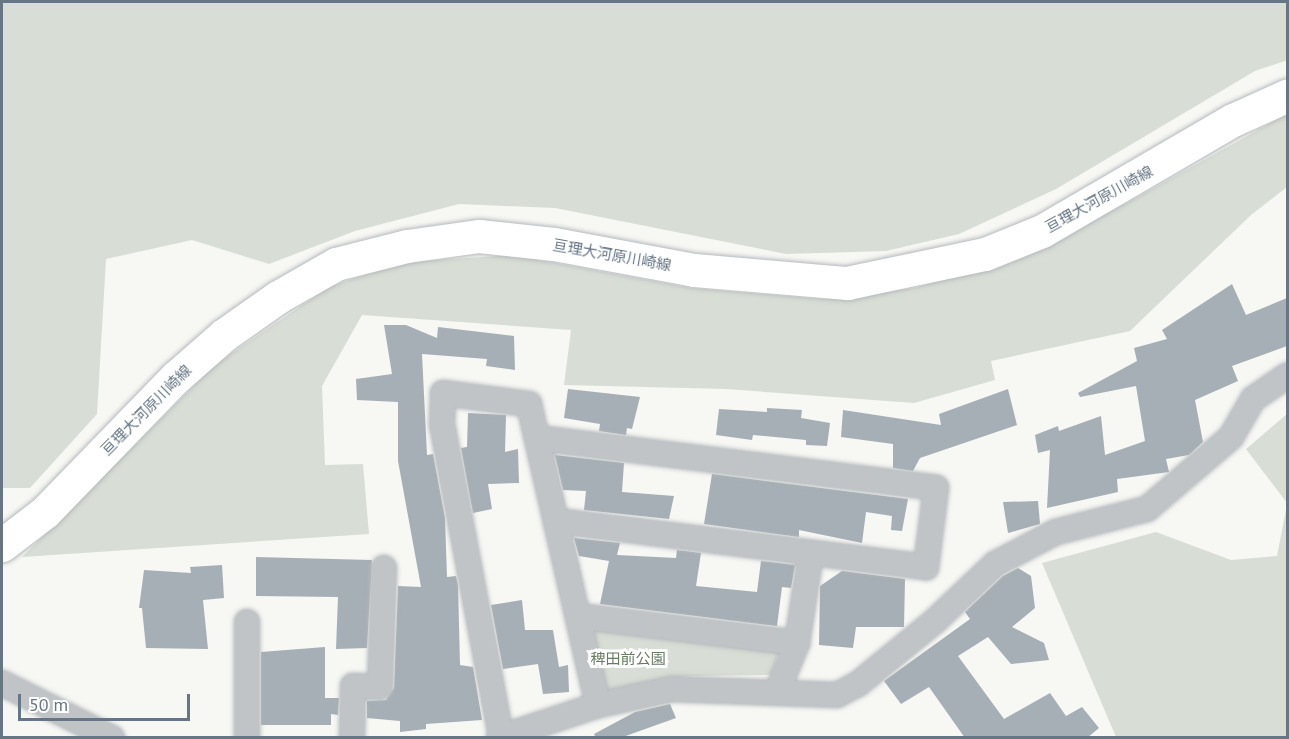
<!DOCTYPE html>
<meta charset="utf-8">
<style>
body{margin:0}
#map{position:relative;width:1289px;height:739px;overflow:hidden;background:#f7f7f4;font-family:"PT Sans","Noto Sans JP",sans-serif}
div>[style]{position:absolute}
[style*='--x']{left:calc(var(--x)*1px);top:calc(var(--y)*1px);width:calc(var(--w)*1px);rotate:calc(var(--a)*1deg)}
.green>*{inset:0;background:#d8ddd5}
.building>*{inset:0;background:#a6afb5}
.roads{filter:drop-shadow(0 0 2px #b5b9bd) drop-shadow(0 0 2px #b5b9bd)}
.minor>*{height:24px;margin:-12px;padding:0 12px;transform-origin:12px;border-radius:12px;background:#c0c4c7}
.primary>*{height:33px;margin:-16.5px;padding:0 16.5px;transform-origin:16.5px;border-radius:16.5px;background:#fff}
span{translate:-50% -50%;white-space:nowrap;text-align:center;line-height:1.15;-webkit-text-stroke:6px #fff;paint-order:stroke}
.street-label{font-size:15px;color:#667684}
.park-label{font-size:15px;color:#697b65}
.frame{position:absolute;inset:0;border:3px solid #667684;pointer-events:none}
.scale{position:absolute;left:18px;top:694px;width:172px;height:27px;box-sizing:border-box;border:3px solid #667684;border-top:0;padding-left:8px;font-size:18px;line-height:21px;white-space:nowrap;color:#667684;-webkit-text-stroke:4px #fff;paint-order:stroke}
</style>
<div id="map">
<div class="green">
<i style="clip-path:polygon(2px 2px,1287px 2px,1288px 60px,1255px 71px,1056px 189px,959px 234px,886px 251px,786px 254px,555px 208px,459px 204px,355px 231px,269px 264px,192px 240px,106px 259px,97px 414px,30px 488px,2px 488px)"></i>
<i style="clip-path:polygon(1287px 114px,1287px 187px,1251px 215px,1130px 331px,991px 361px,995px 380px,914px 403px,726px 389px,564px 385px,571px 330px,362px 315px,322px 386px,325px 465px,363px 464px,369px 534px,22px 557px,216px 364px,329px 287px,404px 262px,512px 255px,691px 288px,822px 299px,915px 288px,1004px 260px,1125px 204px)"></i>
<i style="clip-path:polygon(1287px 414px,1287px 503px,1246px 449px)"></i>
<i style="clip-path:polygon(1287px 505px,1287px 737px,1116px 737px,1042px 563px,1156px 532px,1231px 560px,1277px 556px)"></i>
<i style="clip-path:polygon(588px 624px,780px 647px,771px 675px,691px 676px,657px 680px,617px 695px,605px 689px)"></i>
</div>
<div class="building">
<i style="clip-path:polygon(1232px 284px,1246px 315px,1287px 298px,1287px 346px,1232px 366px,1238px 381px,1195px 400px,1203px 442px,1189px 455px,1166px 459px,1169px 472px,1117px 479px,1118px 492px,1047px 508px,1050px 450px,1038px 453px,1035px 435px,1058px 426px,1059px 431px,1101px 416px,1105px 455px,1145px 441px,1136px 386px,1080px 397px,1078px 393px,1137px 361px,1134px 348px,1167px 339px,1162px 330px)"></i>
<i style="clip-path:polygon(384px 325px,406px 325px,437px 338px,438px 327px,514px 336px,515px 370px,486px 366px,487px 359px,422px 354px,427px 455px,433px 454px,445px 518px,447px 577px,456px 576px,458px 585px,460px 665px,473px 667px,482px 720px,426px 724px,426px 729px,400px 732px,400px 721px,367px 718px,367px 701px,386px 700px,394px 688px,398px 586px,421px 587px,398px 461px,398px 402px,357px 400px,356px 379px,392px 374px)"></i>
<i style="clip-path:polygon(568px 389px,640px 397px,632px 429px,627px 428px,626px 435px,599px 431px,600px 424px,564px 418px)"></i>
<i style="clip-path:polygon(1008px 389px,1017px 425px,920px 458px,913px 471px,893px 468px,893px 444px,841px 437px,843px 410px,941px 425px,939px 414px)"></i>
<i style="clip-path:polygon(767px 408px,802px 410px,801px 418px,830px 423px,827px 446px,806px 445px,806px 440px,753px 435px,752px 440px,716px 435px,719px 409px,767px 412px)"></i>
<i style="clip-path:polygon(468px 413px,506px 415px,505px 452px,518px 449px,519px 483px,488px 484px,492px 509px,473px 513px,461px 448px,467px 447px)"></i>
<i style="clip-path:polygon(555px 455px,624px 463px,622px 492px,674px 496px,669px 519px,584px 510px,586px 491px,563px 490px)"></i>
<i style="clip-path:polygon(712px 474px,908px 499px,902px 531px,891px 530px,892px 516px,866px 512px,862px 543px,799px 530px,799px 537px,704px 524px)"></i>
<i style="clip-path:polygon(1038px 501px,1040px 524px,1008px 533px,1003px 502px)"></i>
<i style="clip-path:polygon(574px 538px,620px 543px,617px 555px,676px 558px,677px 550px,701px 553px,696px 586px,757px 592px,761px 561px,795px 565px,791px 588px,782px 587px,777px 626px,600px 604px,609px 561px,579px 556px)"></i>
<i style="clip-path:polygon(256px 557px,372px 560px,367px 648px,336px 649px,338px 597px,256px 596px)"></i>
<i style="clip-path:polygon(222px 565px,224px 598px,203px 600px,208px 649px,146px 648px,142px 608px,139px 608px,144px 570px,191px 573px,190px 567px)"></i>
<i style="clip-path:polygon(1018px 568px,1031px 576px,1035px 608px,1012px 627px,1044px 643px,1049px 660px,1011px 664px,988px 637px,958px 656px,1004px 719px,1050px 693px,1066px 716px,1082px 707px,1099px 728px,1087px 738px,965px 738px,929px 687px,901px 704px,884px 681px,970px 619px,965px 612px,1003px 576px)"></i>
<i style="clip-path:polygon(842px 571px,905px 579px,904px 627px,856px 627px,853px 648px,819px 645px,820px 586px)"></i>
<i style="clip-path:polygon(522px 600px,525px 630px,553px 630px,559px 667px,568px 665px,569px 692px,543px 694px,538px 664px,503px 669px,491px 605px)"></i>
<i style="clip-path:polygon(325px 647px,325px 698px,339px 698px,338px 715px,331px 714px,331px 725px,261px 725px,261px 652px)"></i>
<i style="clip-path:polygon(670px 704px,676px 718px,620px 738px,596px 738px,594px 734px,635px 712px)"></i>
</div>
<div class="roads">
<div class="minor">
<i style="--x:537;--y:438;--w:402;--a:7.1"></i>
<i style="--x:936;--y:488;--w:80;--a:97.2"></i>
<i style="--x:926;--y:567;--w:373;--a:-172.9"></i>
<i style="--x:578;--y:616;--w:221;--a:7"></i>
<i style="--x:2;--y:683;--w:123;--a:26.6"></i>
<i style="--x:777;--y:692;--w:53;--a:-67.8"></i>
<i style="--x:797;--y:643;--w:91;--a:-81.2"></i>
<i style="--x:501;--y:736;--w:317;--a:-100.7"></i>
<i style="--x:442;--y:425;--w:32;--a:-88"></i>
<i style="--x:443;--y:393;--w:87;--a:7.3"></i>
<i style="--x:529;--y:404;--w:309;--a:77.1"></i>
<i style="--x:247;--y:738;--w:116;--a:-90"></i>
<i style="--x:352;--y:738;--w:52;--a:-88.9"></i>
<i style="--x:353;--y:686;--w:27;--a:2"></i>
<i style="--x:380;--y:687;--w:119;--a:-88.1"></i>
<i style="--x:499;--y:738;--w:104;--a:-18.4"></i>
<i style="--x:598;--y:705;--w:76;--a:-12.2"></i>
<i style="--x:672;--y:689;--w:165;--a:2.1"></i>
<i style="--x:837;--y:695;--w:24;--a:-28"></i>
<i style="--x:858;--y:684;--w:99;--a:-39.3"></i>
<i style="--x:935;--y:621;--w:83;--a:-43.5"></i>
<i style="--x:995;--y:564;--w:69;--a:-27.7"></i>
<i style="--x:1056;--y:532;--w:94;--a:-14.2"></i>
<i style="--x:1147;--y:509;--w:111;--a:-40.6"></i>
<i style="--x:1231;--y:437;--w:44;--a:-59.9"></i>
<i style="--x:1253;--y:399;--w:42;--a:-34.4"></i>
</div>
<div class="primary">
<i style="--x:2;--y:545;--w:54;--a:-37.5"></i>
<i style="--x:45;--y:512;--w:187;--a:-45.9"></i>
<i style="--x:175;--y:378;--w:65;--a:-41.3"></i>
<i style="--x:224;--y:335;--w:66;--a:-35.1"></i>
<i style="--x:278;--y:297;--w:67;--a:-29.6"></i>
<i style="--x:336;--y:264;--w:73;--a:-14.2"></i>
<i style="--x:407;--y:246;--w:73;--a:-7.9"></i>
<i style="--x:479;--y:236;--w:75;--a:6.1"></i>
<i style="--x:554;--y:244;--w:142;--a:10.5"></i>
<i style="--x:694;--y:270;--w:154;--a:4.9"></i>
<i style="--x:847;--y:283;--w:141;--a:-11.9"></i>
<i style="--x:985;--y:254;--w:61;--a:-22"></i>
<i style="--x:1042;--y:231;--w:221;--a:-30.2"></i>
<i style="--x:1233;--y:120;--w:60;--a:-24.4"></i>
</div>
</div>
<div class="street-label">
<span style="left:1099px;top:199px;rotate:-29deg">亘理大河原川崎線</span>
<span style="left:612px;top:255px;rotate:10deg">亘理大河原川崎線</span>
<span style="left:146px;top:410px;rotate:-45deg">亘理大河原川崎線</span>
</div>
<div class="park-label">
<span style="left:628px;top:659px">稗田前公園</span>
</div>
<div class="frame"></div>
<div class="scale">50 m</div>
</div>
